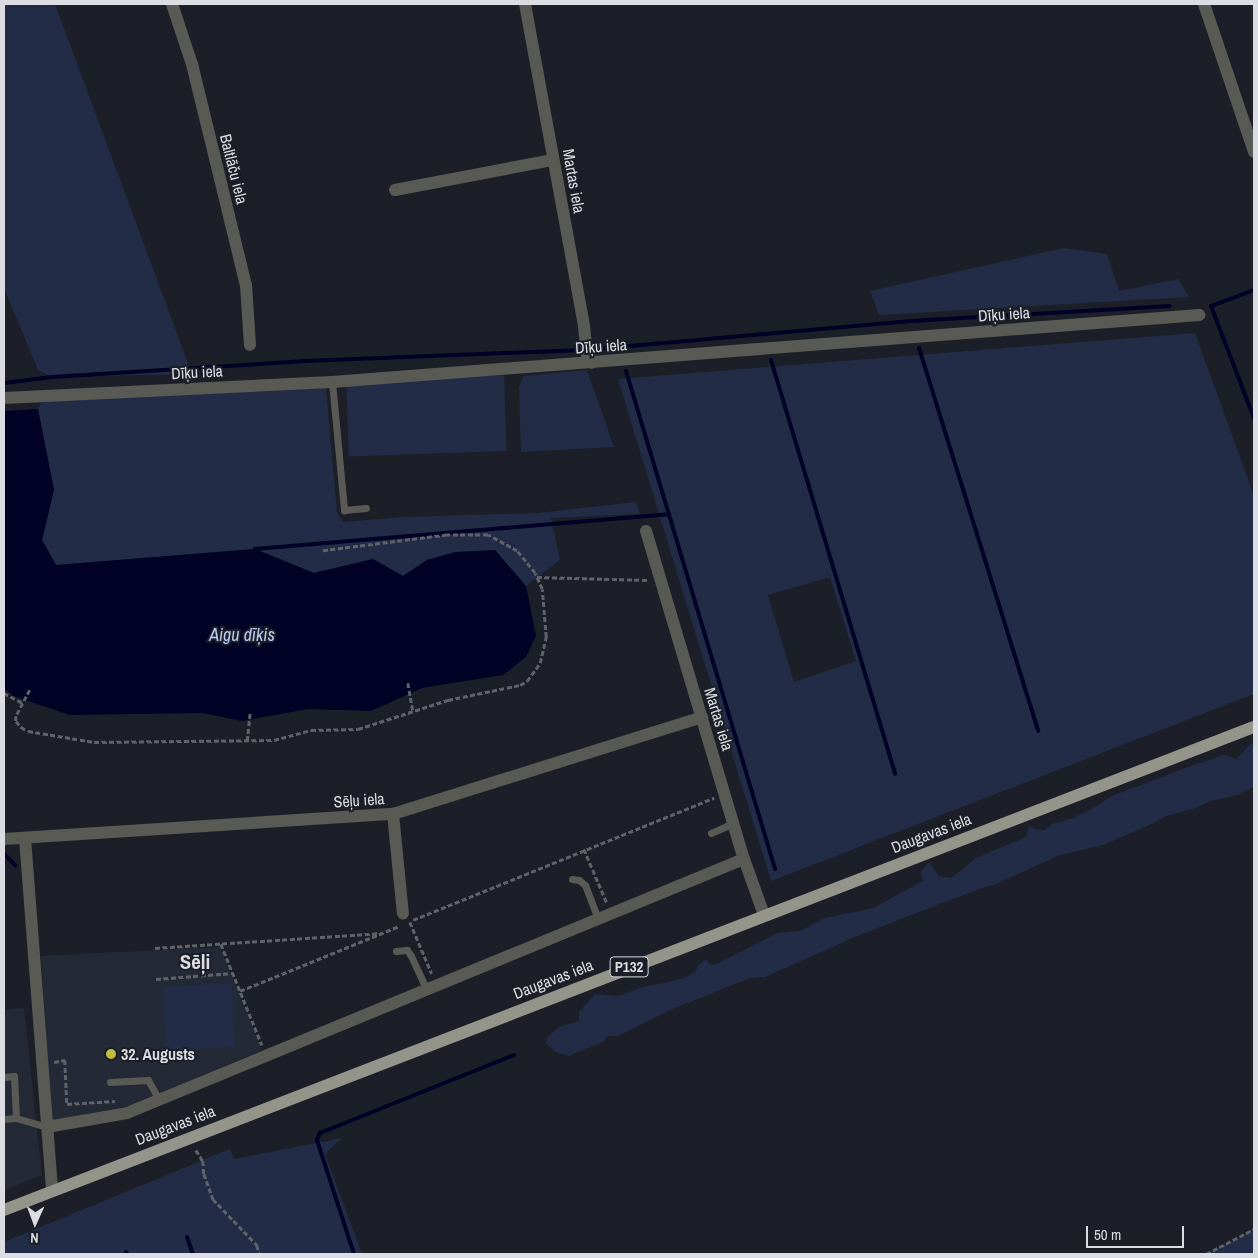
<!DOCTYPE html>
<meta charset="utf-8">
<style>
body{margin:0}
#map{position:relative;width:1258px;height:1258px;overflow:hidden;background:#1c1f27;font-family:"Archivo Narrow",sans-serif}
div>[style]{position:absolute}
[style*='--x']{left:calc(var(--x)*1px);top:calc(var(--y)*1px);width:calc(var(--w)*1px);rotate:calc(var(--a)*1deg)}
.built>*{inset:0;background:#242936}
.green>*{inset:0;background:#222c47;transform-origin:0 0}
.water>*{inset:0;background:#010226}
.stream>*{height:4px;margin:-2px;padding:0 2px;transform-origin:2px;border-radius:2px;background:#010226}
.path>*{height:2.5px;margin-top:-1.25px;transform-origin:0;background:repeating-linear-gradient(90deg,#5f6269 0 5px,transparent 0 7.5px)}
.service>*{height:7px;margin:-3.5px;padding:0 3.5px;transform-origin:3.5px;border-radius:3.5px;background:#5a5a55}
.minor>*{height:12px;margin:-6px;padding:0 6px;transform-origin:6px;border-radius:6px;background:#5a5a55}
.primary>*{height:12px;margin:-6px;padding:0 6px;transform-origin:6px;border-radius:6px;background:#94948b}
.dots>*{width:14px;height:14px;translate:-50% -50%;box-sizing:border-box;border:2px solid #1c1f27;border-radius:50%}
span{translate:-50% -50%;white-space:nowrap;text-align:center;line-height:1.15;-webkit-text-stroke:4px #1c1f27;paint-order:stroke}
.shield-label span{padding:1px 4px;background:#1c1f27;border:1px solid;border-radius:4px;-webkit-text-stroke-width:0}
.shield-label{font-size:15px;color:#dbdde3;font-weight:700}
.street-label{font-size:16px;color:#dbdde3}
.poi-label{font-size:16px;color:#dbdde3;font-weight:700}
.left{translate:0 -50%;text-align:left}
.water-label{font-size:18px;color:#bacbf6;font-style:italic}
.district-label{font-size:21px;color:#dbdde3;font-weight:700}
.frame{position:absolute;inset:0;border:5px solid #dbdde3;pointer-events:none}
.north{position:absolute;left:10px;top:1198px;width:50px;height:50px;-webkit-text-stroke:4px #1c1f27;paint-order:stroke;rotate:182deg;font-size:14px;font-weight:700;line-height:20px;text-align:center;color:#dbdde3}
.north::after{content:'';display:block;margin:auto;width:18px;height:22px;background:#dbdde3;clip-path:polygon(50% 0,100% 100%,50% 72%,0 100%)}
.scale{position:absolute;left:1086px;top:1226px;width:98px;height:22px;box-sizing:border-box;border:2px solid #dbdde3;border-top:0;padding-left:6px;font-size:15px;line-height:18px;white-space:nowrap;color:#dbdde3;-webkit-text-stroke:4px #1c1f27;paint-order:stroke}
</style>
<div id="map">
<div class="built">
<i style="clip-path:polygon(220px 947px,262px 1050px,128px 1106px,51px 1121px,41px 956px)"></i>
<i style="clip-path:polygon(24px 1008px,42px 1175px,4px 1191px,4px 1010px)"></i>
</div>
<div class="green">
<i style="clip-path:polygon(4px 4px,55px 4px,192px 374px,52px 377px,38px 370px,4px 288px)"></i>
<i style="clip-path:polygon(1064px 248px,1107px 254px,1119px 291px,1178px 279px,1189px 297px,879px 315px,870px 291px)"></i>
<i style="clip-path:polygon(evenodd,1195px 333px,1254px 496px,1254px 694px,771px 881px,618px 379px,1195px 333px,830px 577px,856px 661px,794px 682px,768px 595px,830px 577px)"></i>
<i style="clip-path:polygon(587px 370px,614px 447px,521px 452px,519px 387px,523px 376px)"></i>
<i style="left:504px;top:375px;width:76px;height:158px;rotate:88deg"></i>
<i style="clip-path:polygon(326px 388px,337px 512px,343px 522px,404px 517px,538px 513px,636px 502px,640px 514px,551px 518px,560px 560px,526px 586px,495px 550px,427px 560px,403px 576px,373px 559px,314px 573px,255px 549px,56px 565px,42px 540px,54px 490px,38px 409px,42px 401px)"></i>
<i style="clip-path:polygon(1254px 743px,1254px 787px,1238px 795px,1211px 801px,1193px 809px,1166px 816px,1154px 823px,1103px 845px,1060px 855px,996px 884px,979px 889px,857px 936px,765px 977px,750px 978px,668px 1011px,618px 1036px,608px 1036px,603px 1042px,568px 1056px,556px 1052px,546px 1044px,548px 1037px,559px 1027px,579px 1021px,579px 1012px,595px 994px,618px 996px,646px 986px,665px 983px,687px 977px,696px 971px,698px 965px,706px 959px,711px 965px,719px 963px,777px 933px,800px 931px,825px 918px,873px 908px,923px 881px,921px 872px,929px 862px,939px 876px,951px 878px,976px 858px,1026px 837px,1029px 825px,1034px 829px,1045px 830px,1052px 824px,1073px 818px,1090px 810px,1112px 796px,1191px 766px,1224px 755px,1237px 759px,1250px 744px)"></i>
<i style="left:232px;top:983px;width:64px;height:70px;rotate:87deg"></i>
<i style="clip-path:polygon(342px 1138px,325px 1154px,362px 1254px,4px 1254px,4px 1242px,230px 1149px,234px 1159px)"></i>
<i style="clip-path:polygon(1254px 1229px,1254px 1254px,1206px 1254px)"></i>
</div>
<div class="water">
<i style="clip-path:polygon(38px 409px,54px 490px,42px 540px,56px 565px,255px 549px,314px 573px,373px 559px,403px 576px,427px 560px,455px 552px,495px 550px,526px 586px,536px 636px,526px 657px,503px 675px,422px 688px,371px 711px,308px 709px,242px 721px,202px 713px,70px 715px,13px 696px,4px 688px,4px 411px)"></i>
</div>
<div class="stream">
<i style="--x:1254;--y:290;--w:46;--a:159.6"></i>
<i style="--x:1211;--y:306;--w:120;--a:69"></i>
<i style="--x:919;--y:348;--w:401;--a:72.7"></i>
<i style="--x:597;--y:349;--w:315;--a:-5.1"></i>
<i style="--x:911;--y:321;--w:259;--a:-3.3"></i>
<i style="--x:771;--y:360;--w:432;--a:73.3"></i>
<i style="--x:626;--y:371;--w:520;--a:73.34"></i>
<i style="--x:4;--y:383;--w:48;--a:-7.1"></i>
<i style="--x:52;--y:377;--w:255;--a:-3.6"></i>
<i style="--x:306;--y:361;--w:270;--a:-2.3"></i>
<i style="--x:255;--y:549;--w:415;--a:-4.8"></i>
<i style="--x:4;--y:854;--w:16;--a:45"></i>
<i style="--x:187;--y:1237;--w:18;--a:71"></i>
<i style="--x:126;--y:1252;--w:2;--a:63"></i>
<i style="--x:354;--y:1254;--w:120;--a:-108"></i>
<i style="--x:317;--y:1140;--w:8;--a:-67"></i>
<i style="--x:320;--y:1133;--w:209;--a:-21.9"></i>
</div>
<div class="path">
<i style="--x:537;--y:577;--w:111;--a:1.5"></i>
<i style="--x:408;--y:683;--w:29;--a:80"></i>
<i style="--x:30;--y:690;--w:30;--a:118"></i>
<i style="--x:16;--y:716;--w:5;--a:90"></i>
<i style="--x:16;--y:721;--w:8;--a:50"></i>
<i style="--x:21;--y:727;--w:8;--a:30"></i>
<i style="--x:28;--y:731;--w:67;--a:9.5"></i>
<i style="--x:94;--y:742;--w:180;--a:-0.6"></i>
<i style="--x:274;--y:740;--w:38;--a:-15"></i>
<i style="--x:311;--y:730;--w:47;--a:-1.2"></i>
<i style="--x:358;--y:729;--w:95;--a:-17.9"></i>
<i style="--x:448;--y:700;--w:74;--a:-11.8"></i>
<i style="--x:520;--y:685;--w:8;--a:-30"></i>
<i style="--x:527;--y:681;--w:22;--a:-54"></i>
<i style="--x:540;--y:663;--w:27;--a:-77"></i>
<i style="--x:546;--y:637;--w:48;--a:-94.8"></i>
<i style="--x:542;--y:589;--w:17;--a:-114"></i>
<i style="--x:535;--y:573;--w:28;--a:-129"></i>
<i style="--x:517;--y:551;--w:33;--a:-151"></i>
<i style="--x:488;--y:535;--w:41;--a:180"></i>
<i style="--x:447;--y:535;--w:127;--a:172.8"></i>
<i style="--x:4;--y:693;--w:21;--a:28"></i>
<i style="--x:247;--y:741;--w:28;--a:-84"></i>
<i style="--x:584;--y:849;--w:59;--a:66.9"></i>
<i style="--x:413;--y:920;--w:325;--a:-22.1"></i>
<i style="--x:410;--y:922;--w:56;--a:67.1"></i>
<i style="--x:221;--y:944;--w:109;--a:67.9"></i>
<i style="--x:155;--y:948;--w:224;--a:-3.8"></i>
<i style="--x:156;--y:979;--w:77;--a:-4.5"></i>
<i style="--x:240;--y:991;--w:172;--a:-22.2"></i>
<i style="--x:54;--y:1062;--w:11;--a:-10"></i>
<i style="--x:65;--y:1060;--w:44;--a:87.4"></i>
<i style="--x:67;--y:1104;--w:48;--a:-3.6"></i>
<i style="--x:196;--y:1150;--w:13;--a:58"></i>
<i style="--x:203;--y:1161;--w:13;--a:86"></i>
<i style="--x:204;--y:1174;--w:27;--a:70"></i>
<i style="--x:213;--y:1199;--w:64;--a:46.3"></i>
<i style="--x:257;--y:1245;--w:9;--a:77"></i>
<i style="--x:1206;--y:1254;--w:54;--a:-27.5"></i>
</div>
<div class="service">
<i style="--x:332;--y:382;--w:129;--a:84.6"></i>
<i style="--x:344;--y:510;--w:22;--a:-5"></i>
<i style="--x:711;--y:833;--w:24;--a:-24"></i>
<i style="--x:572;--y:879;--w:7;--a:8"></i>
<i style="--x:579;--y:880;--w:8;--a:40"></i>
<i style="--x:585;--y:885;--w:36;--a:69"></i>
<i style="--x:396;--y:951;--w:11;--a:-5"></i>
<i style="--x:407;--y:950;--w:7;--a:56"></i>
<i style="--x:411;--y:956;--w:38;--a:65"></i>
<i style="--x:4;--y:1077;--w:10;--a:-6"></i>
<i style="--x:14;--y:1076;--w:42;--a:87.3"></i>
<i style="--x:110;--y:1082;--w:38;--a:-3"></i>
<i style="--x:148;--y:1080;--w:23;--a:61"></i>
<i style="--x:4;--y:1119;--w:12;--a:-5"></i>
<i style="--x:16;--y:1118;--w:32;--a:16"></i>
</div>
<div class="minor">
<i style="--x:172;--y:4;--w:63;--a:71.6"></i>
<i style="--x:192;--y:64;--w:228;--a:76.3"></i>
<i style="--x:246;--y:285;--w:60;--a:86.2"></i>
<i style="--x:525;--y:4;--w:327;--a:79.6"></i>
<i style="--x:584;--y:326;--w:28;--a:84"></i>
<i style="--x:587;--y:354;--w:10;--a:61"></i>
<i style="--x:1204;--y:4;--w:156;--a:71.3"></i>
<i style="--x:395;--y:190;--w:161;--a:-10.8"></i>
<i style="--x:4;--y:398;--w:328;--a:-2.8"></i>
<i style="--x:332;--y:382;--w:870;--a:-4.42"></i>
<i style="--x:646;--y:531;--w:342;--a:73.4"></i>
<i style="--x:744;--y:859;--w:59;--a:70.3"></i>
<i style="--x:393;--y:814;--w:100;--a:84.3"></i>
<i style="--x:25;--y:838;--w:353;--a:85.6"></i>
<i style="--x:4;--y:839;--w:390;--a:-3.7"></i>
<i style="--x:393;--y:814;--w:324;--a:-17.4"></i>
<i style="--x:47;--y:1127;--w:81;--a:-9.9"></i>
<i style="--x:127;--y:1113;--w:667;--a:-22.38"></i>
</div>
<div class="primary">
<i style="--x:4;--y:1210;--w:1340;--a:-21.13"></i>
</div>
<div class="dots">
<i style="left:111px;top:1054px;background:#c1bd40"></i>
</div>
<div class="shield-label">
<span style="left:629px;top:967px">P132</span>
</div>
<div class="street-label">
<span style="left:234px;top:169px;rotate:76deg">Baltlāču iela</span>
<span style="left:574px;top:181px;rotate:80deg">Martas iela</span>
<span style="left:1004px;top:314px;rotate:-4deg">Dīķu iela</span>
<span style="left:601px;top:346px;rotate:-4deg">Dīķu iela</span>
<span style="left:197px;top:372px;rotate:-3deg">Dīķu iela</span>
<span style="left:719px;top:719px;rotate:73deg">Martas iela</span>
<span style="left:359px;top:800px;rotate:-4deg">Sēļu iela</span>
<span style="left:931px;top:833px;rotate:-21deg">Daugavas iela</span>
<span style="left:553px;top:979px;rotate:-21deg">Daugavas iela</span>
<span style="left:175px;top:1125px;rotate:-21deg">Daugavas iela</span>
</div>
<div class="poi-label">
<span class="left" style="left:121px;top:1054px">32. Augusts</span>
</div>
<div class="water-label">
<span style="left:242px;top:635px">Aigu dīķis</span>
</div>
<div class="district-label">
<span style="left:195px;top:962px">Sēļi</span>
</div>
<div class="frame"></div>
<div class="north">N</div>
<div class="scale">50 m</div>
</div>
